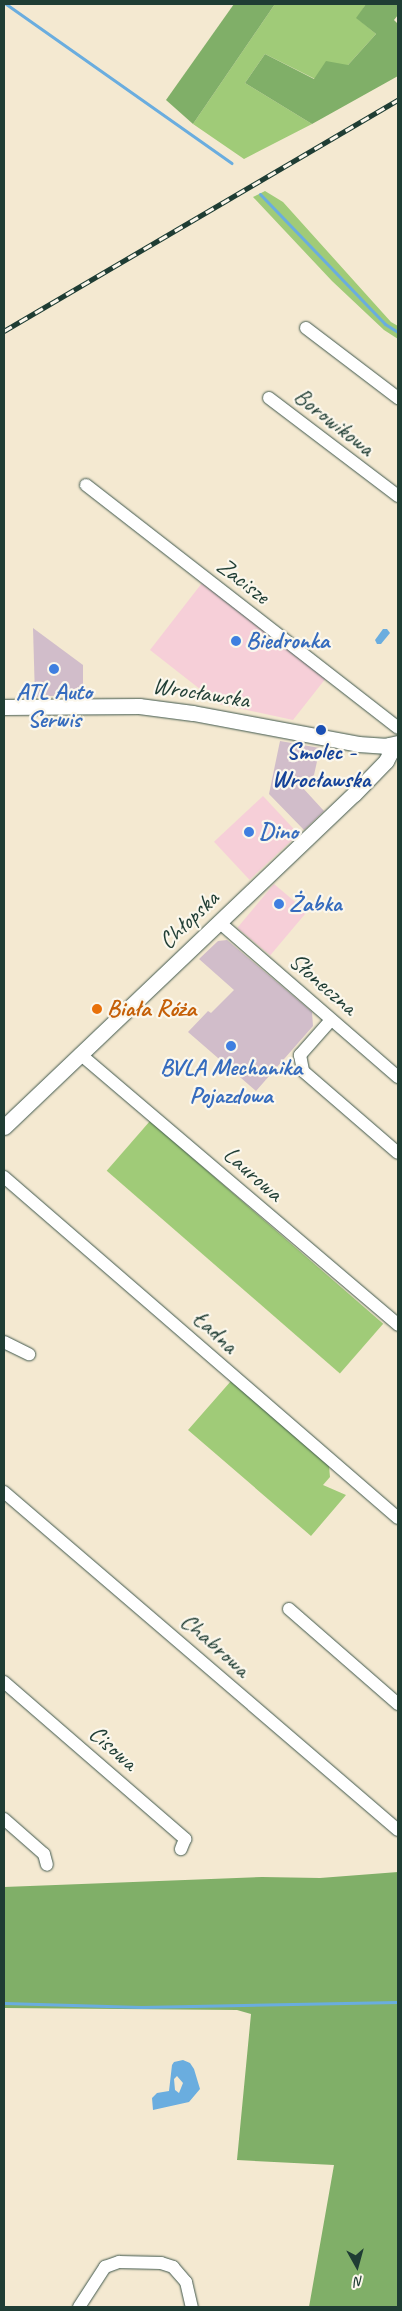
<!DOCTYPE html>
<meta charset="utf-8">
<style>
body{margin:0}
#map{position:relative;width:402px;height:2311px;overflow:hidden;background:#f4e9d1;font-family:Caveat,sans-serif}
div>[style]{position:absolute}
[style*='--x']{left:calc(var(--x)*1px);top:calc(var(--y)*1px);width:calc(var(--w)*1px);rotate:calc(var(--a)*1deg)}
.built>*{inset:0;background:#f6cfd8;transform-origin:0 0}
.industrial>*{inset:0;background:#d1bdca}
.green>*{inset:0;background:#a0cb78;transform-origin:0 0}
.forest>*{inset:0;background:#80af68}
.water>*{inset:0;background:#6aaddf}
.stream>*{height:3px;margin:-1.5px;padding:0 1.5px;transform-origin:1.5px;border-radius:1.5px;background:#6aaddf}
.roads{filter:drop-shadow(0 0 1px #3f574c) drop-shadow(0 0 1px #3f574c)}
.minor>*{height:12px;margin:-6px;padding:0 6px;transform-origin:6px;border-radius:6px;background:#fff}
.tertiary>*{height:15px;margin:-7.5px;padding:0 7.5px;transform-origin:7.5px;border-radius:7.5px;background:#fff}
.rail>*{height:5px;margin-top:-2.5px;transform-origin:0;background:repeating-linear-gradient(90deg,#fbf7ec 0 9px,#1f3d34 0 18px);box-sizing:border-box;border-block:1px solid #1f3d34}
.dots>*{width:14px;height:14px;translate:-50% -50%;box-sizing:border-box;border:2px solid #fbf7ec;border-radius:50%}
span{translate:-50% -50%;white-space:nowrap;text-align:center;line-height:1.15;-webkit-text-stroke:4.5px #fbf7ec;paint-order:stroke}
.street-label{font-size:24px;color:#1f3d34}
.shop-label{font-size:24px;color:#366cbe;font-weight:700}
.left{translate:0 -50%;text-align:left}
.transit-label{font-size:24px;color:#164399;font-weight:700}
.food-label{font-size:24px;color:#c56008;font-weight:700}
.frame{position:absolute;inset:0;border:5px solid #1f3d34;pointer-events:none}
.north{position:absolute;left:332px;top:2241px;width:50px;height:50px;-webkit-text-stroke:4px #fbf7ec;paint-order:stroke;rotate:173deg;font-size:14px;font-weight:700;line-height:20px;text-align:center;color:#1f3d34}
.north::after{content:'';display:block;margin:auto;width:18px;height:22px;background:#1f3d34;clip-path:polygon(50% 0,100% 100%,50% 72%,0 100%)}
</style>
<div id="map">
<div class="built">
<i style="clip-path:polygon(202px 583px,326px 678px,293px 720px,219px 704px,150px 650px)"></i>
<i style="left:263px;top:796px;width:52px;height:67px;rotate:47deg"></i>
<i style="left:274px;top:884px;width:43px;height:57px;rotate:40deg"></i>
</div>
<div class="industrial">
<i style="clip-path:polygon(33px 628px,83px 665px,83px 694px,35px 697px)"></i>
<i style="clip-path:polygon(280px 741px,320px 748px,314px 775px,302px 787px,324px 811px,304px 830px,269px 794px)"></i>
<i style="clip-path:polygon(227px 940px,312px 1012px,313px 1026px,256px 1091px,188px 1032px,208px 1011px,211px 1013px,234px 990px,199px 959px,218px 941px)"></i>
</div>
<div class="green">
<i style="clip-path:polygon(275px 4px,366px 4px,357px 18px,376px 34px,348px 65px,315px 79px,265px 54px,245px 83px,312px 124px,244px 159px,193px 124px)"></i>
<i style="clip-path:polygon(265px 191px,283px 202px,391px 322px,398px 326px,398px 339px,384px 330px,332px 281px,253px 197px)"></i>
<i style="left:150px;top:1121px;width:309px;height:66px;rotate:41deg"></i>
<i style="clip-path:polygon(231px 1381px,329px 1466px,330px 1477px,323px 1485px,346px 1495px,311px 1536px,188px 1430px)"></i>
</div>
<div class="forest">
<i style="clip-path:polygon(234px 4px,275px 4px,193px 124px,166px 100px)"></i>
<i style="clip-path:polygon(366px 4px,398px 4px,398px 15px,394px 20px,398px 24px,398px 76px,312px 124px,245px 83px,265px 54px,314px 79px,326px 61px,348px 65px,376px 34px,356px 18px)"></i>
<i style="clip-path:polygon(398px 1872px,398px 2307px,309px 2307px,334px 2165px,237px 2160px,251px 2014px,237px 2010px,4px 2008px,4px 1887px,262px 1877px,320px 1878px)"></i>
</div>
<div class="water">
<i style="clip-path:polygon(383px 629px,387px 629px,390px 633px,381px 644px,377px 644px,375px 640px)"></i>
<i style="clip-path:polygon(evenodd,183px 2060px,190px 2063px,194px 2069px,200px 2089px,189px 2102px,153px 2110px,152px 2098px,157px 2093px,169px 2091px,172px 2065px,174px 2062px,183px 2060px,177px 2076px,183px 2083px,179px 2093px,175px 2090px,174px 2079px,177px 2076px)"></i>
</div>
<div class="stream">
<i style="--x:6;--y:4;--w:276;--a:35.2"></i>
<i style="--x:260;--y:194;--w:180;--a:46.1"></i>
<i style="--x:385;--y:324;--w:15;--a:32"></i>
<i style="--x:4;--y:2003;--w:137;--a:1.7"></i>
<i style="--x:141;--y:2007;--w:257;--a:-1.1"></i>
</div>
<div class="roads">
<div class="minor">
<i style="--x:306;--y:328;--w:116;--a:37.3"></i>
<i style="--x:269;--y:398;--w:162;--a:37.2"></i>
<i style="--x:86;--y:485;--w:395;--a:37.9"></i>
<i style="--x:219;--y:922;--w:237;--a:40.9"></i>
<i style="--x:331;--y:1020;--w:47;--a:131.5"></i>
<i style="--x:300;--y:1055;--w:16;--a:79"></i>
<i style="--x:303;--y:1071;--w:125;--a:40.8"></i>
<i style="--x:80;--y:1054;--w:418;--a:40.4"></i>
<i style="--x:4;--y:1177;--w:521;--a:40.88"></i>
<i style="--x:4;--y:1342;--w:28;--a:26"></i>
<i style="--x:4;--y:1492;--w:519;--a:40.63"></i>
<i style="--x:289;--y:1609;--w:145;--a:41.1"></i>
<i style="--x:4;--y:1682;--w:240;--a:40.9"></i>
<i style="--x:185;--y:1839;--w:11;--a:112"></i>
<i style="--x:4;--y:1819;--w:53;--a:41.2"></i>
<i style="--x:44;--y:1854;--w:11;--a:75"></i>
<i style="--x:79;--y:2307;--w:48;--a:-57"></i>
<i style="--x:105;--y:2267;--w:15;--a:-20"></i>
<i style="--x:119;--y:2262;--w:42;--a:1.4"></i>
<i style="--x:161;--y:2263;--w:13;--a:18"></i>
<i style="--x:173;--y:2267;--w:20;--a:49"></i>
<i style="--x:186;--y:2282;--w:26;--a:77"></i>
</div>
<div class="tertiary">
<i style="--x:4;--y:707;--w:135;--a:-0.4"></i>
<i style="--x:139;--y:706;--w:54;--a:7.4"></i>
<i style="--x:193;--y:713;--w:168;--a:10.6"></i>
<i style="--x:358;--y:744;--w:26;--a:4"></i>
<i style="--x:384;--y:746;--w:14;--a:-12"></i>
<i style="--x:4;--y:1127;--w:483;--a:-43.6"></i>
<i style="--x:354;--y:794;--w:46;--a:-45.9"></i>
<i style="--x:386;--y:761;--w:9;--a:-63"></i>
<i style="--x:390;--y:753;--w:8;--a:-90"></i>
</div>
</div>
<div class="rail">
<i style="--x:4;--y:331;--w:457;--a:-30.4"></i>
</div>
<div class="dots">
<i style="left:236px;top:641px;background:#3f7fe0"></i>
<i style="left:54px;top:669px;background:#3f7fe0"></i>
<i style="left:321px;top:730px;background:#1a4fb4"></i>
<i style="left:249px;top:832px;background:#3f7fe0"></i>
<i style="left:279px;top:904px;background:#3f7fe0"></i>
<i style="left:97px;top:1009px;background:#e8710a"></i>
<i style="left:231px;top:1046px;background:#3f7fe0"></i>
</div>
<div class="street-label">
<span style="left:334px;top:422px;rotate:38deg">Borowikowa</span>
<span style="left:243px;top:581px;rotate:38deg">Zacisze</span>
<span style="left:201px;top:693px;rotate:9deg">Wrocławska</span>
<span style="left:189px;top:920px;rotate:-44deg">Chłopska</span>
<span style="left:323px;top:984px;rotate:41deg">Słoneczna</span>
<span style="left:253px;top:1174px;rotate:41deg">Laurowa</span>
<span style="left:215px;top:1332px;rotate:42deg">Ładna</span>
<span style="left:215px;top:1645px;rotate:41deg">Chabrowa</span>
<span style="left:113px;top:1748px;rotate:41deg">Cisowa</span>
</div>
<div class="shop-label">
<span class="left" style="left:246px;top:641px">Biedronka</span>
<span style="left:54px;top:706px">ATL Auto<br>Serwis</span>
<span class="left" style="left:259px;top:832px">Dino</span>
<span class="left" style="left:289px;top:904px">Żabka</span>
<span style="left:231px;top:1082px">BVLA Mechanika<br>Pojazdowa</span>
</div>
<div class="transit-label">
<span style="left:321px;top:766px">Smolec -<br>Wrocławska</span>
</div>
<div class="food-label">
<span class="left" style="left:107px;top:1009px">Biała Róża</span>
</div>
<div class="frame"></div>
<div class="north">N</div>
</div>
